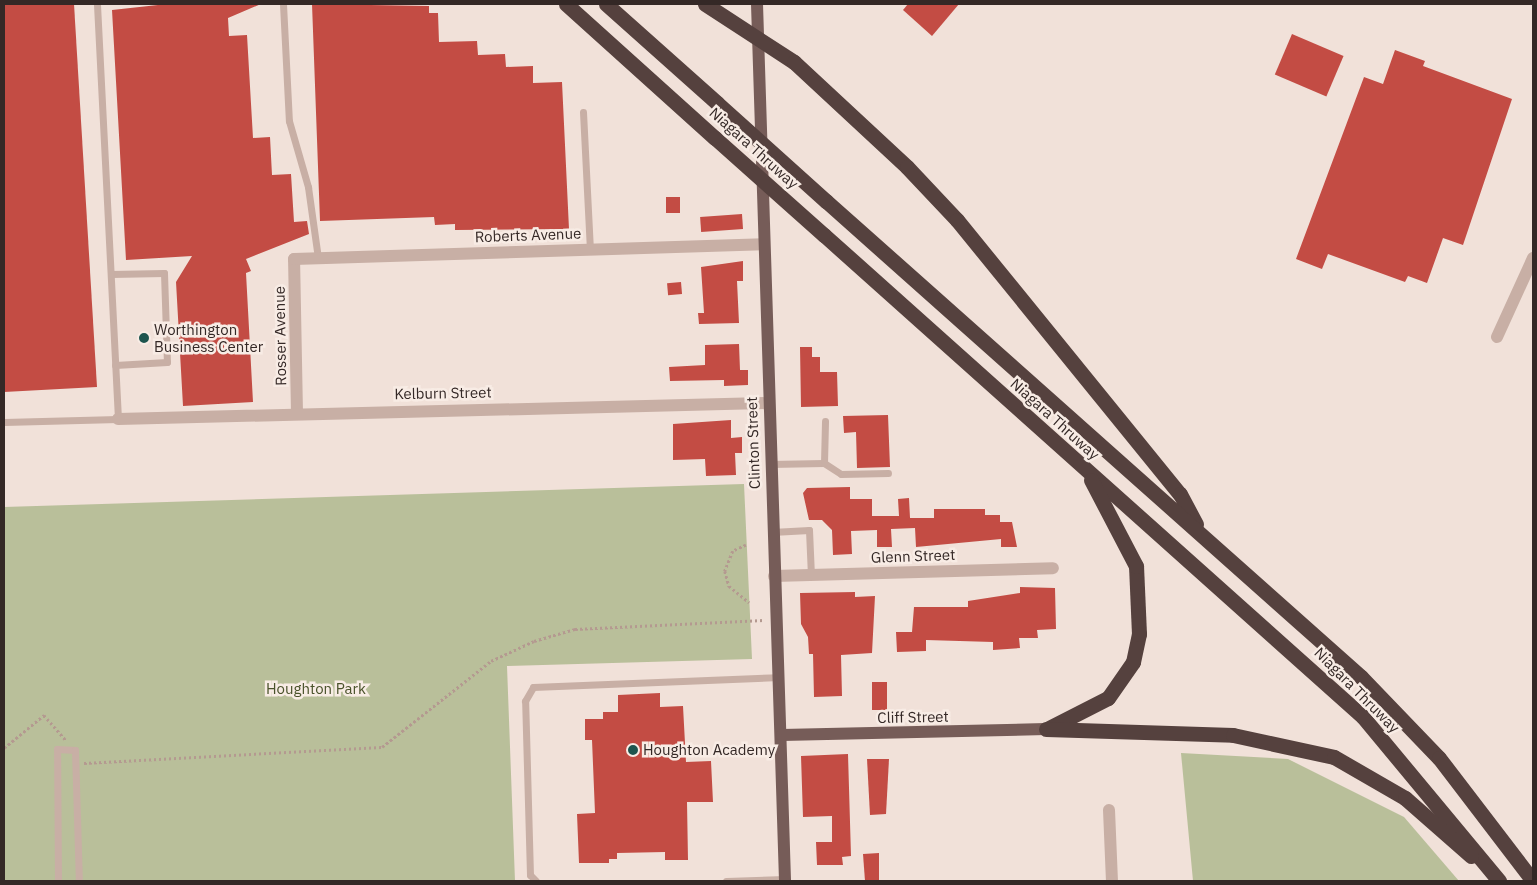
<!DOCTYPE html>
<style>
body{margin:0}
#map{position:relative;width:1537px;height:885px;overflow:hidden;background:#f1e1d9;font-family:"IBM Plex Sans",sans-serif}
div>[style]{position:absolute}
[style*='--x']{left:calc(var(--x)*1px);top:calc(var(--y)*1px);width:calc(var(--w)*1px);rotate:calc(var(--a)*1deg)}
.green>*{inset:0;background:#b9bf9a}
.building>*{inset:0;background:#c34c44;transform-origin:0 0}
.path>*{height:2.5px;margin-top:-1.25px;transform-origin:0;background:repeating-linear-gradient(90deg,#b49990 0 2.5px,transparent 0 5px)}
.lane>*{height:7px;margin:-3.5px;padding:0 3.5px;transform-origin:3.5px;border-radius:3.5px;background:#c8afa5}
.street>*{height:12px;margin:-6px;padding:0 6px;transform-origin:6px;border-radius:6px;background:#c8afa5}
.primary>*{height:12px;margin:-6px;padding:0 6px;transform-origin:6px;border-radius:6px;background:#765c58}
.highway>*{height:15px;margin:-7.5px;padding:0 7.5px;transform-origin:7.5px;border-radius:7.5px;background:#55413e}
.highway-bridge>*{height:15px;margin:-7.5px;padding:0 7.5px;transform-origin:7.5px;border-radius:7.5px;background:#55413e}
.dots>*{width:14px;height:14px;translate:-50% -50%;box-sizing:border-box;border:2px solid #f8ece5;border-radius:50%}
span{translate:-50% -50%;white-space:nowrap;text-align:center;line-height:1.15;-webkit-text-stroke:5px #f8ece5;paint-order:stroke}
.street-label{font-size:15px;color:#342826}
.poi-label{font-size:15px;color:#342826}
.left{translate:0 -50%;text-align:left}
.park-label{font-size:15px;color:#4a522b}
.frame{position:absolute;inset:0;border:5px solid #342826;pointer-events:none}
</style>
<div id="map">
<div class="green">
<i style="clip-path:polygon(744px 484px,752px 659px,507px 666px,515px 881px,4px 881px,4px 507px)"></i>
<i style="clip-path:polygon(1181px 753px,1288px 759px,1404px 817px,1459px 881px,1193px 881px)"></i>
</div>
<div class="building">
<i style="clip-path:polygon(4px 4px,74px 4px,97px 387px,4px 392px)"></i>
<i style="clip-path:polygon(167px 4px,261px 4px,228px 18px,229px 36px,247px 35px,253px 138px,270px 137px,272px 175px,291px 174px,294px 222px,307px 221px,309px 234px,246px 259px,251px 271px,246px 273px,253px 402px,183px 406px,176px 282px,192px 256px,126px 260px,112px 10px)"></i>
<i style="clip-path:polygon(312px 4px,429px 6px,429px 13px,438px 13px,439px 42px,477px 41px,478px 55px,505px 54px,506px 67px,533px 66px,533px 83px,562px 82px,569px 229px,455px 230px,455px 224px,435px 225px,434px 217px,320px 221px)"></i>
<i style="clip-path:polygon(908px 4px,959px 4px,932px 36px,903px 10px)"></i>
<i style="left:1292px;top:34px;width:56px;height:44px;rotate:23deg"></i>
<i style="clip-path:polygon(1395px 50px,1425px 61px,1423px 66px,1512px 99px,1463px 245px,1443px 238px,1427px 283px,1408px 276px,1405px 282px,1328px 254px,1322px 269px,1296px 259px,1364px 77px,1383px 84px)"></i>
<i style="left:680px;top:197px;width:16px;height:14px;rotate:90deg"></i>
<i style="left:742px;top:214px;width:15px;height:42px;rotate:86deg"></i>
<i style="clip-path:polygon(743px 261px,743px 281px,737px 281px,739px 323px,699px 324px,698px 313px,704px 313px,701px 267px)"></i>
<i style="left:681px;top:282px;width:12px;height:14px;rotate:85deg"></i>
<i style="clip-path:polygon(739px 344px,740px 370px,748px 370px,748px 385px,724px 386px,724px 380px,670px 381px,669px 367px,705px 365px,705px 345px)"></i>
<i style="clip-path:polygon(800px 347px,812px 347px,812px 357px,820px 357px,820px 372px,837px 372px,838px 406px,801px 407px)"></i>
<i style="clip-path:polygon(888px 415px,890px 467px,857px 468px,856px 432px,844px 433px,843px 416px)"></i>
<i style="clip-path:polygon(731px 420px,731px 438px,742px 437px,742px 453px,735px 453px,736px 475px,706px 476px,705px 459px,673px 460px,673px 424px)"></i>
<i style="clip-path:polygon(850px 487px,850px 499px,872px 499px,872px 516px,899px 516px,898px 499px,909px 498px,910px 518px,934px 518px,934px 509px,985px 509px,985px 515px,1000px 515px,1000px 522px,1012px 522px,1017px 547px,1001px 547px,1001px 539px,916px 547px,915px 528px,891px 529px,892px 547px,877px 547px,877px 530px,851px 531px,852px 554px,833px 555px,832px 530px,822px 520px,809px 520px,803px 493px,807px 488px)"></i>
<i style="clip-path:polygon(1020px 587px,1055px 588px,1056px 629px,1037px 630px,1038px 638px,1019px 638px,1020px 648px,993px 650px,993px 642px,926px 640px,926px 651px,897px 652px,896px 632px,912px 632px,914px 607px,968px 607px,968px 601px,1020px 593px)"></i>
<i style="clip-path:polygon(855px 592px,855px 597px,875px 596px,872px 653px,841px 655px,842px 696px,814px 697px,813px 654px,809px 654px,808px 637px,801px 624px,800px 593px)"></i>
<i style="left:872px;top:682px;width:15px;height:28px"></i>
<i style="clip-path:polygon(660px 693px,660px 707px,683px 706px,686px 762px,711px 761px,713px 802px,687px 802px,688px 860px,665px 860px,665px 852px,617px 853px,617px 859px,609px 859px,609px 863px,579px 863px,577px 814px,595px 813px,592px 740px,585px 740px,585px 719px,603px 719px,603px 712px,618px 712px,618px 695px)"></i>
<i style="clip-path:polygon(848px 754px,851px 856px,842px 857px,843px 865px,817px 865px,816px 842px,832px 842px,832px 816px,803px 817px,801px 756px)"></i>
<i style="clip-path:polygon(867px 759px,889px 759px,886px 814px,870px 815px)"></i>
<i style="clip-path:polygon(879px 853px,879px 881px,865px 881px,863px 854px)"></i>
</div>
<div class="path">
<i style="--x:746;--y:545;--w:14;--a:155"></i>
<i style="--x:733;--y:551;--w:22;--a:112"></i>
<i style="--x:725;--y:571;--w:16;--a:75"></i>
<i style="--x:729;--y:586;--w:26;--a:39"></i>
<i style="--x:4;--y:748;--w:52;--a:-39.5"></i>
<i style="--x:44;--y:715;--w:33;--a:49"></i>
<i style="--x:84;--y:763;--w:298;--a:-3.1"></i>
<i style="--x:382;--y:747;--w:139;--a:-38.3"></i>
<i style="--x:491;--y:661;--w:47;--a:-24.9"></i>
<i style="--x:534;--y:641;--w:43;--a:-16.3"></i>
<i style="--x:575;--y:629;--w:189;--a:-2.7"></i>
</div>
<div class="lane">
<i style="--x:283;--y:4;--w:117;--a:87.1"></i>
<i style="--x:289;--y:121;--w:69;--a:73.9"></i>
<i style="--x:308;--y:187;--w:72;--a:82"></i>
<i style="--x:583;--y:112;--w:137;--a:87.1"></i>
<i style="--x:111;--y:274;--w:53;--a:-1.1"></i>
<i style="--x:164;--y:273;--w:89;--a:88.1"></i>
<i style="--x:167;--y:362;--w:52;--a:176.7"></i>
<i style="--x:4;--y:422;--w:114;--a:-1.5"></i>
<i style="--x:118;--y:419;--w:416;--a:-92.9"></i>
<i style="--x:824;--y:463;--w:20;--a:33"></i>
<i style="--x:841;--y:474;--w:47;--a:-1.2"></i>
<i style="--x:770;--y:464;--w:54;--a:-1.1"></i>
<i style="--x:824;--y:463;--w:42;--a:-88.6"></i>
<i style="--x:772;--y:532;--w:37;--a:-3"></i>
<i style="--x:809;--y:530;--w:45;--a:87.5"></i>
<i style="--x:58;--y:881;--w:132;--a:-90.4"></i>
<i style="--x:57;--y:749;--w:18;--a:3"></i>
<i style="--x:75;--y:750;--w:131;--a:88.3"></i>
<i style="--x:536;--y:881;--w:8;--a:-135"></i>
<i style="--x:530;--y:875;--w:174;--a:-91.6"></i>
<i style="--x:525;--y:701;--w:16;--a:-60"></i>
<i style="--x:533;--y:687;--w:246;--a:-2.3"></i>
<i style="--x:726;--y:881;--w:59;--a:-1.9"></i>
</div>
<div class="street">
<i style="--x:1497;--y:337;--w:87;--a:-65.5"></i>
<i style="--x:297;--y:413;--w:154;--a:-91.1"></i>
<i style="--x:294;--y:259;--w:469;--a:-1.8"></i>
<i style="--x:118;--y:419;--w:650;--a:-1.41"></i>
<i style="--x:774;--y:576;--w:279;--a:-1.6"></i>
<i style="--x:1109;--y:810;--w:71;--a:87.6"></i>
</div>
<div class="primary">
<i style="--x:757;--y:4;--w:877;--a:88.17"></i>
<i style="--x:782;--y:735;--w:264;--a:-1.3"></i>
</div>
<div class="highway">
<i style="--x:566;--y:4;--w:200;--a:42"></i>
<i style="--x:606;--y:4;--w:149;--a:41.7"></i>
<i style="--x:705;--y:4;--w:106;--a:33.1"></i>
<i style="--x:794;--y:62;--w:154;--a:42.9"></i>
<i style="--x:907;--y:167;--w:73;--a:46.7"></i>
<i style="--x:957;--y:220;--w:353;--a:50.9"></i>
<i style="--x:1180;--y:494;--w:34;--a:62"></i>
<i style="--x:826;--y:201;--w:716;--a:41.66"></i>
<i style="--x:1361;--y:677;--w:112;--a:46.1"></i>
<i style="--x:1439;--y:758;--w:155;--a:52.6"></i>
<i style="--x:824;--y:235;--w:723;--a:41.8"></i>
<i style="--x:1363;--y:717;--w:213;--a:50.3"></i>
<i style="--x:1049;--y:728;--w:66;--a:-27"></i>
<i style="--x:1108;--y:698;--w:44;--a:-55.2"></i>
<i style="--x:1133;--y:662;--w:29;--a:-78"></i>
<i style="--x:1139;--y:634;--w:68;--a:-92.5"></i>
<i style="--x:1136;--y:566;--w:97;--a:-117.6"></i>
<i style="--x:1046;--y:729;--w:187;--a:1.8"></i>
<i style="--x:1233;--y:735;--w:103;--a:12.3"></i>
<i style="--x:1334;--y:757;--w:82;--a:30"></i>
<i style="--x:1405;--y:798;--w:88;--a:41.3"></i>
</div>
<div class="highway-bridge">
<i style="--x:717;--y:103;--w:147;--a:42"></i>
<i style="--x:715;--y:138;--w:146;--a:41.7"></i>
</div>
<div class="dots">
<i style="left:144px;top:338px;background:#1d544e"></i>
<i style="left:633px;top:750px;background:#1d544e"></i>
</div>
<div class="street-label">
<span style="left:754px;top:148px;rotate:42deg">Niagara Thruway</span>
<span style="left:528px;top:235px;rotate:-2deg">Roberts Avenue</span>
<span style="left:280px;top:336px;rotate:-91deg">Rosser Avenue</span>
<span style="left:443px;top:393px;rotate:-1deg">Kelburn Street</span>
<span style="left:1055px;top:419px;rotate:42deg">Niagara Thruway</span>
<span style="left:753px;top:443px;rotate:-92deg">Clinton Street</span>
<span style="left:913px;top:556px;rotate:-2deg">Glenn Street</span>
<span style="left:1357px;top:690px;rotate:45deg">Niagara Thruway</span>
<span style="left:913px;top:717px;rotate:-1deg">Cliff Street</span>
</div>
<div class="poi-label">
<span class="left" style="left:154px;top:338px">Worthington<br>Business Center</span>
<span class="left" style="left:643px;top:750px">Houghton Academy</span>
</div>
<div class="park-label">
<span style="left:316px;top:689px">Houghton Park</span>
</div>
<div class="frame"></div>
</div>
